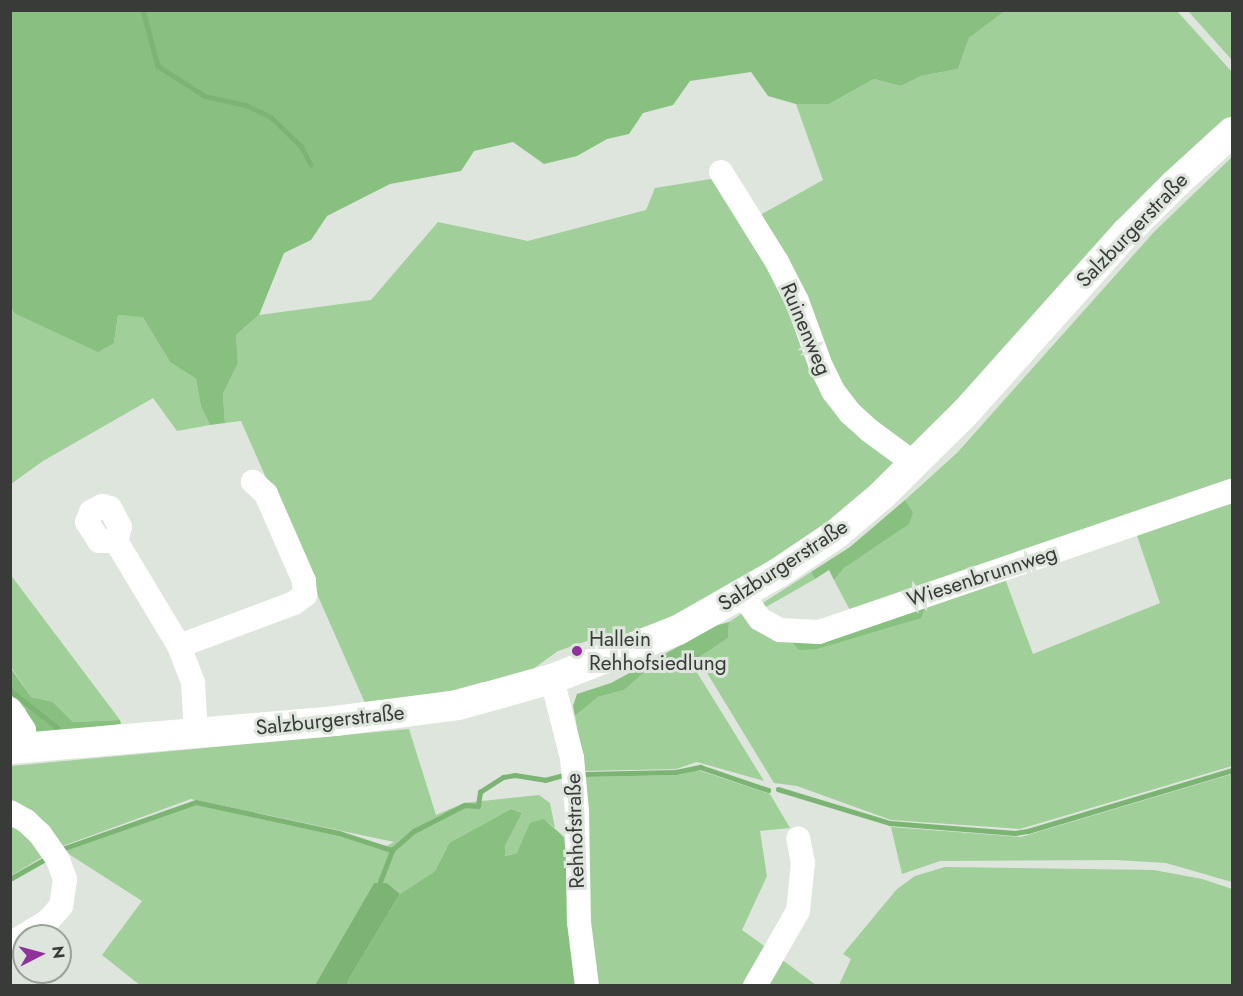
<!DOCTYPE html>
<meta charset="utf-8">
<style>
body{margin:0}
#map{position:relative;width:1243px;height:996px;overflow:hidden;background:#dde5dc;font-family:Jost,sans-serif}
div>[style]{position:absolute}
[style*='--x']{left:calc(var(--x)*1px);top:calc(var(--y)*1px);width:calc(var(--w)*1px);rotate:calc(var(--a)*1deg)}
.green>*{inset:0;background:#a0cf99}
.forest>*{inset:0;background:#88c07f}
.water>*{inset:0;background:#7cb474}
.stream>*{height:4.5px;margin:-2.25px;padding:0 2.25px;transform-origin:2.25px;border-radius:2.25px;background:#7cb474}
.minor>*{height:24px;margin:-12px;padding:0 12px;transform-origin:12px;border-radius:12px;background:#fff}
.major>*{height:30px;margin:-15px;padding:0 15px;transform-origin:15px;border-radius:15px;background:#fff}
.dots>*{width:16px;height:16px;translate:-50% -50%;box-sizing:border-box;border:3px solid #dde5dc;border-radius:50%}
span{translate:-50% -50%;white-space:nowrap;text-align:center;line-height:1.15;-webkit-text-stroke:6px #dde5dc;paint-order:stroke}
.street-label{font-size:21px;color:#383b38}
.poi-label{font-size:21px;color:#383b38}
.left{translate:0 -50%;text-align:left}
.frame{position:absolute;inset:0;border:12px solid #383b38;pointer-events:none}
.north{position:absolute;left:12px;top:924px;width:60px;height:60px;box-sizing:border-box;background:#dde5dc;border:2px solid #9ba19a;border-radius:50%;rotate:84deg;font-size:16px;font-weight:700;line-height:24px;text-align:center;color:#383b38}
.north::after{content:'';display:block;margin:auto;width:21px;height:27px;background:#90329c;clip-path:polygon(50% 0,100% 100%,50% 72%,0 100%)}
</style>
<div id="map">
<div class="green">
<i style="clip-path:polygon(1005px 11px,1177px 11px,1232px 72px,1232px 120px,912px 451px,854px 411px,755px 218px,823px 180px,796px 104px,829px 104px,874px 79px,901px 86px,921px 76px,958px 69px,969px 38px)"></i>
<i style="clip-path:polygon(1188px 11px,1232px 11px,1232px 60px)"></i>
<i style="clip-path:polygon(1232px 157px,1232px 485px,853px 616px,834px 580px,844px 568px,913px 512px,905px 500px,957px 453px,1154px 232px)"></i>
<i style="clip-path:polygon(711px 179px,726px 191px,773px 265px,815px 361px,899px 469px,752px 579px,627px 639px,587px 641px,558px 651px,519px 679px,495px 688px,483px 682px,450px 691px,365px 703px,241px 421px,225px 423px,223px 394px,238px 363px,236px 335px,259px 315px,371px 300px,438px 222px,528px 241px,646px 210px,655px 188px)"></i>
<i style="clip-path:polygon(10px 307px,14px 313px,114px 343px,118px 315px,143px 316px,170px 362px,196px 379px,201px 407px,210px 425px,177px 431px,153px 398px,43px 461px,11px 484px)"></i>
<i style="clip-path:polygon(1232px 495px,1232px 766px,1020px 829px,891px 820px,797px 786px,774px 783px,698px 658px,728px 638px,729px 622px,743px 613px,786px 635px,927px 603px,1004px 576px,1033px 654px,1160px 603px,1135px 530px)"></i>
<i style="clip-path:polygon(811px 572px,815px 579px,759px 611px,758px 606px)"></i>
<i style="clip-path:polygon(10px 574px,120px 720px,73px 722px,53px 702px,31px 697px,11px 667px)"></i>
<i style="clip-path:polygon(690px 661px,764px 781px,697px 762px,676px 769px,584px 771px,575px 716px,598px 697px,624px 690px,646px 671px)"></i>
<i style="clip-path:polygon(409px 729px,436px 815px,464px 803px,539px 795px,550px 803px,555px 828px,544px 819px,517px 853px,504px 856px,505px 846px,522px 813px,511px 809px,449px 843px,435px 871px,400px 894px,387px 883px,374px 883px,315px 985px,141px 986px,102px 955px,142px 901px,64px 851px,191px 804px,201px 804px,387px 846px,394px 842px,191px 799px,60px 847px,11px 803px,11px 766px)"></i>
<i style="clip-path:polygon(698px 770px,770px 794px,790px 828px,760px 831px,767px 876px,742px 930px,770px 950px,750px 985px,597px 985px,589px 916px,584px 777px,678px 775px)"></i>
<i style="clip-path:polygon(1232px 774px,1232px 882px,1166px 863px,1116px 860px,940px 861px,902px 874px,891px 827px,1021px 837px)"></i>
<i style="clip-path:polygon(11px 822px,47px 854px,11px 876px)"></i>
<i style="clip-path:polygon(945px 867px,1154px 870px,1202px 879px,1232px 889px,1232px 985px,839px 985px,851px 959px,843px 954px,897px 889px,915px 876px)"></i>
<i style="clip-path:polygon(777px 956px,816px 985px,759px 986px)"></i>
</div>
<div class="forest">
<i style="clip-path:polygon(10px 11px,11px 10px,1005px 11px,969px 38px,958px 69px,921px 76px,901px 86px,874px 79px,829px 104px,796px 104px,768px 96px,751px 72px,690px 81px,673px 105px,643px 113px,629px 134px,607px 139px,577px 156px,544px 164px,513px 142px,474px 151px,461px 171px,390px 184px,327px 216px,311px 240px,284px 253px,259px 315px,236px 335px,238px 363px,223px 394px,225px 423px,210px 425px,201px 407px,196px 379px,170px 362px,143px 317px,118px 315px,114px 343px,98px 352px,14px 313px,11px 307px)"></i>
<i style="clip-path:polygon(905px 500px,913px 512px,909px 524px,844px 568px,834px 580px,829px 570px,815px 579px,811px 572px,850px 547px)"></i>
<i style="clip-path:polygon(927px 603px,921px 618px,817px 649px,799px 650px,786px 635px)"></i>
<i style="clip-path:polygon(729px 622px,728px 638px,698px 658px,646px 671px,624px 690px,598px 697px,575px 716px,573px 706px,577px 694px,611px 683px,718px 625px)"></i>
<i style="clip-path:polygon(10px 667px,31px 697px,53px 702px,73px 722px,120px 720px,121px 724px,34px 734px,25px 708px,11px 695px)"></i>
<i style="clip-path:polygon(511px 809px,522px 813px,505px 846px,505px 856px,517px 853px,530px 823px,544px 819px,564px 837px,580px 985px,348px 986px,349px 979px,400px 894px,435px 871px,449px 843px)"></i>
</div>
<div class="water">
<i style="clip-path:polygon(374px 883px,387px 883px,400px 894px,349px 979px,348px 985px,315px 985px)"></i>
</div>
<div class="stream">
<i style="--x:143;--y:10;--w:58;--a:75"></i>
<i style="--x:158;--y:66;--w:56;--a:32.6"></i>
<i style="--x:205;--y:96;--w:42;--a:12.4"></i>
<i style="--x:246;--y:105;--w:28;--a:26"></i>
<i style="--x:271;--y:117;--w:42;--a:44"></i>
<i style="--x:301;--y:146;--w:21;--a:61"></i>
<i style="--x:10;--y:690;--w:61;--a:38.4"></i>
<i style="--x:584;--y:774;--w:92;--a:-1.2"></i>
<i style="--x:676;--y:772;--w:25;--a:-12"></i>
<i style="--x:700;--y:767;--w:72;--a:18.7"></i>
<i style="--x:778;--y:789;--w:117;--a:16.9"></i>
<i style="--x:890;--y:823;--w:125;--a:4.6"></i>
<i style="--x:1015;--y:833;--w:13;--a:-9"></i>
<i style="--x:1028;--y:831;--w:213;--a:-16.6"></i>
<i style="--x:59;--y:850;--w:145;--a:-19.3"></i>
<i style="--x:196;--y:802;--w:146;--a:12.2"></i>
<i style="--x:339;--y:833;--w:56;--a:17.8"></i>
<i style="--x:10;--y:879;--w:43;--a:-29.6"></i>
<i style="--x:378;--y:887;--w:40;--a:-69"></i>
<i style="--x:392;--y:850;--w:29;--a:-41"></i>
<i style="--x:414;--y:831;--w:35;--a:-27"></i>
<i style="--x:445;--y:815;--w:22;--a:-27"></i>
<i style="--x:465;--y:805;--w:13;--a:4"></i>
<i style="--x:478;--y:806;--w:14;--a:-82"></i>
<i style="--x:480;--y:792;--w:27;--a:-33"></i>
<i style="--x:503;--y:777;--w:12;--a:-9"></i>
<i style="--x:515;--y:775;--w:30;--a:9"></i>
<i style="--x:545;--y:780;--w:20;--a:-15"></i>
</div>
<div class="minor">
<i style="--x:721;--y:172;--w:106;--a:58.1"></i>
<i style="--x:777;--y:262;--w:44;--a:62.9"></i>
<i style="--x:797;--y:301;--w:67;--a:69.9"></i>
<i style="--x:820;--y:364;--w:30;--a:64"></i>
<i style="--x:833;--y:391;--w:28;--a:52"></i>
<i style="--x:850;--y:413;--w:27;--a:42"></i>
<i style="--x:870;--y:431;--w:56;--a:36.3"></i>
<i style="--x:116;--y:541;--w:17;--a:180"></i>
<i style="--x:99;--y:541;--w:22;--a:-122"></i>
<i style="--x:87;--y:522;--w:11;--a:-68"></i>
<i style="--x:91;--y:512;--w:13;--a:-29"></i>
<i style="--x:102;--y:506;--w:8;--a:14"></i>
<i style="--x:110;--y:508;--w:21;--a:62"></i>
<i style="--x:120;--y:527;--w:15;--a:106"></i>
<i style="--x:116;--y:541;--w:122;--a:59"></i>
<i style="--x:179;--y:646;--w:40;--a:69"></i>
<i style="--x:193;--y:683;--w:50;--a:86.6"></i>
<i style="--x:743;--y:595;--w:29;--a:55"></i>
<i style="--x:760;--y:619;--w:23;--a:29"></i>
<i style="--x:780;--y:630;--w:39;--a:3"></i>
<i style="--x:819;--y:632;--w:436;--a:-18.9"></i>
<i style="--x:179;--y:646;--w:123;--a:-20.5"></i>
<i style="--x:294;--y:603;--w:14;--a:-36"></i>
<i style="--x:305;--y:595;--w:14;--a:-94"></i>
<i style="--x:304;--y:581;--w:95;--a:-113.6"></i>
<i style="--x:266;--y:494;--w:18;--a:-137"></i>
<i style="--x:552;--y:679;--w:81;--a:75.8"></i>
<i style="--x:572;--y:758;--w:53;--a:84.6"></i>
<i style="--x:577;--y:811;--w:111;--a:89"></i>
<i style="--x:579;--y:922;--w:64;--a:82.9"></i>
<i style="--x:10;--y:709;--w:25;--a:56"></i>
<i style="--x:24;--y:730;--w:18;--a:84"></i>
<i style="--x:10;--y:812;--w:18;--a:29"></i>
<i style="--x:26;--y:821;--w:19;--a:43"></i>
<i style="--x:40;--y:834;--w:32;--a:55"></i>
<i style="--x:58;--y:860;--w:20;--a:70"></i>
<i style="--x:65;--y:879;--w:27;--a:98"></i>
<i style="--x:61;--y:906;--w:20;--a:131"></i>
<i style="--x:48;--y:921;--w:44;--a:148.8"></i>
<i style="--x:755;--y:986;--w:86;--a:-60.2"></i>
<i style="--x:798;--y:911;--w:48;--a:-84.1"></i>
<i style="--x:803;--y:863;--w:25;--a:-101"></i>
</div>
<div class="major">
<i style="--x:10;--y:749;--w:326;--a:-4.9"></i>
<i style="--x:335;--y:721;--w:124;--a:-7.4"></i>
<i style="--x:458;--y:705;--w:98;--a:-15.5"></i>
<i style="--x:552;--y:679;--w:135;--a:-21.3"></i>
<i style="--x:678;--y:630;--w:115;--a:-29.7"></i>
<i style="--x:778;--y:573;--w:70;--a:-33.9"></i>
<i style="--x:836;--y:534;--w:59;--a:-40.2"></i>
<i style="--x:881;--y:496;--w:118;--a:-44.7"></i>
<i style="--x:965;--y:413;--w:243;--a:-48.2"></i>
<i style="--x:1127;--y:232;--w:68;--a:-45"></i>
<i style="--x:1175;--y:184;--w:77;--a:-42.4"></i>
</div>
<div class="dots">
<i style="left:577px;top:651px;background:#90329c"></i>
</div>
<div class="street-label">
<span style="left:1132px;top:230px;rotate:-46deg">Salzburgerstraße</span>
<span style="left:806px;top:329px;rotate:67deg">Ruinenweg</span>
<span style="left:783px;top:565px;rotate:-33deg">Salzburgerstraße</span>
<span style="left:982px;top:576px;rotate:-18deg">Wiesenbrunnweg</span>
<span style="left:330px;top:720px;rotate:-6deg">Salzburgerstraße</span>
<span style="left:575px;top:831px;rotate:-92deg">Rehhofstraße</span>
</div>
<div class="poi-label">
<span class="left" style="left:589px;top:651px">Hallein<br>Rehhofsiedlung</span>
</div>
<div class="frame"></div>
<div class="north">N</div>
</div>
